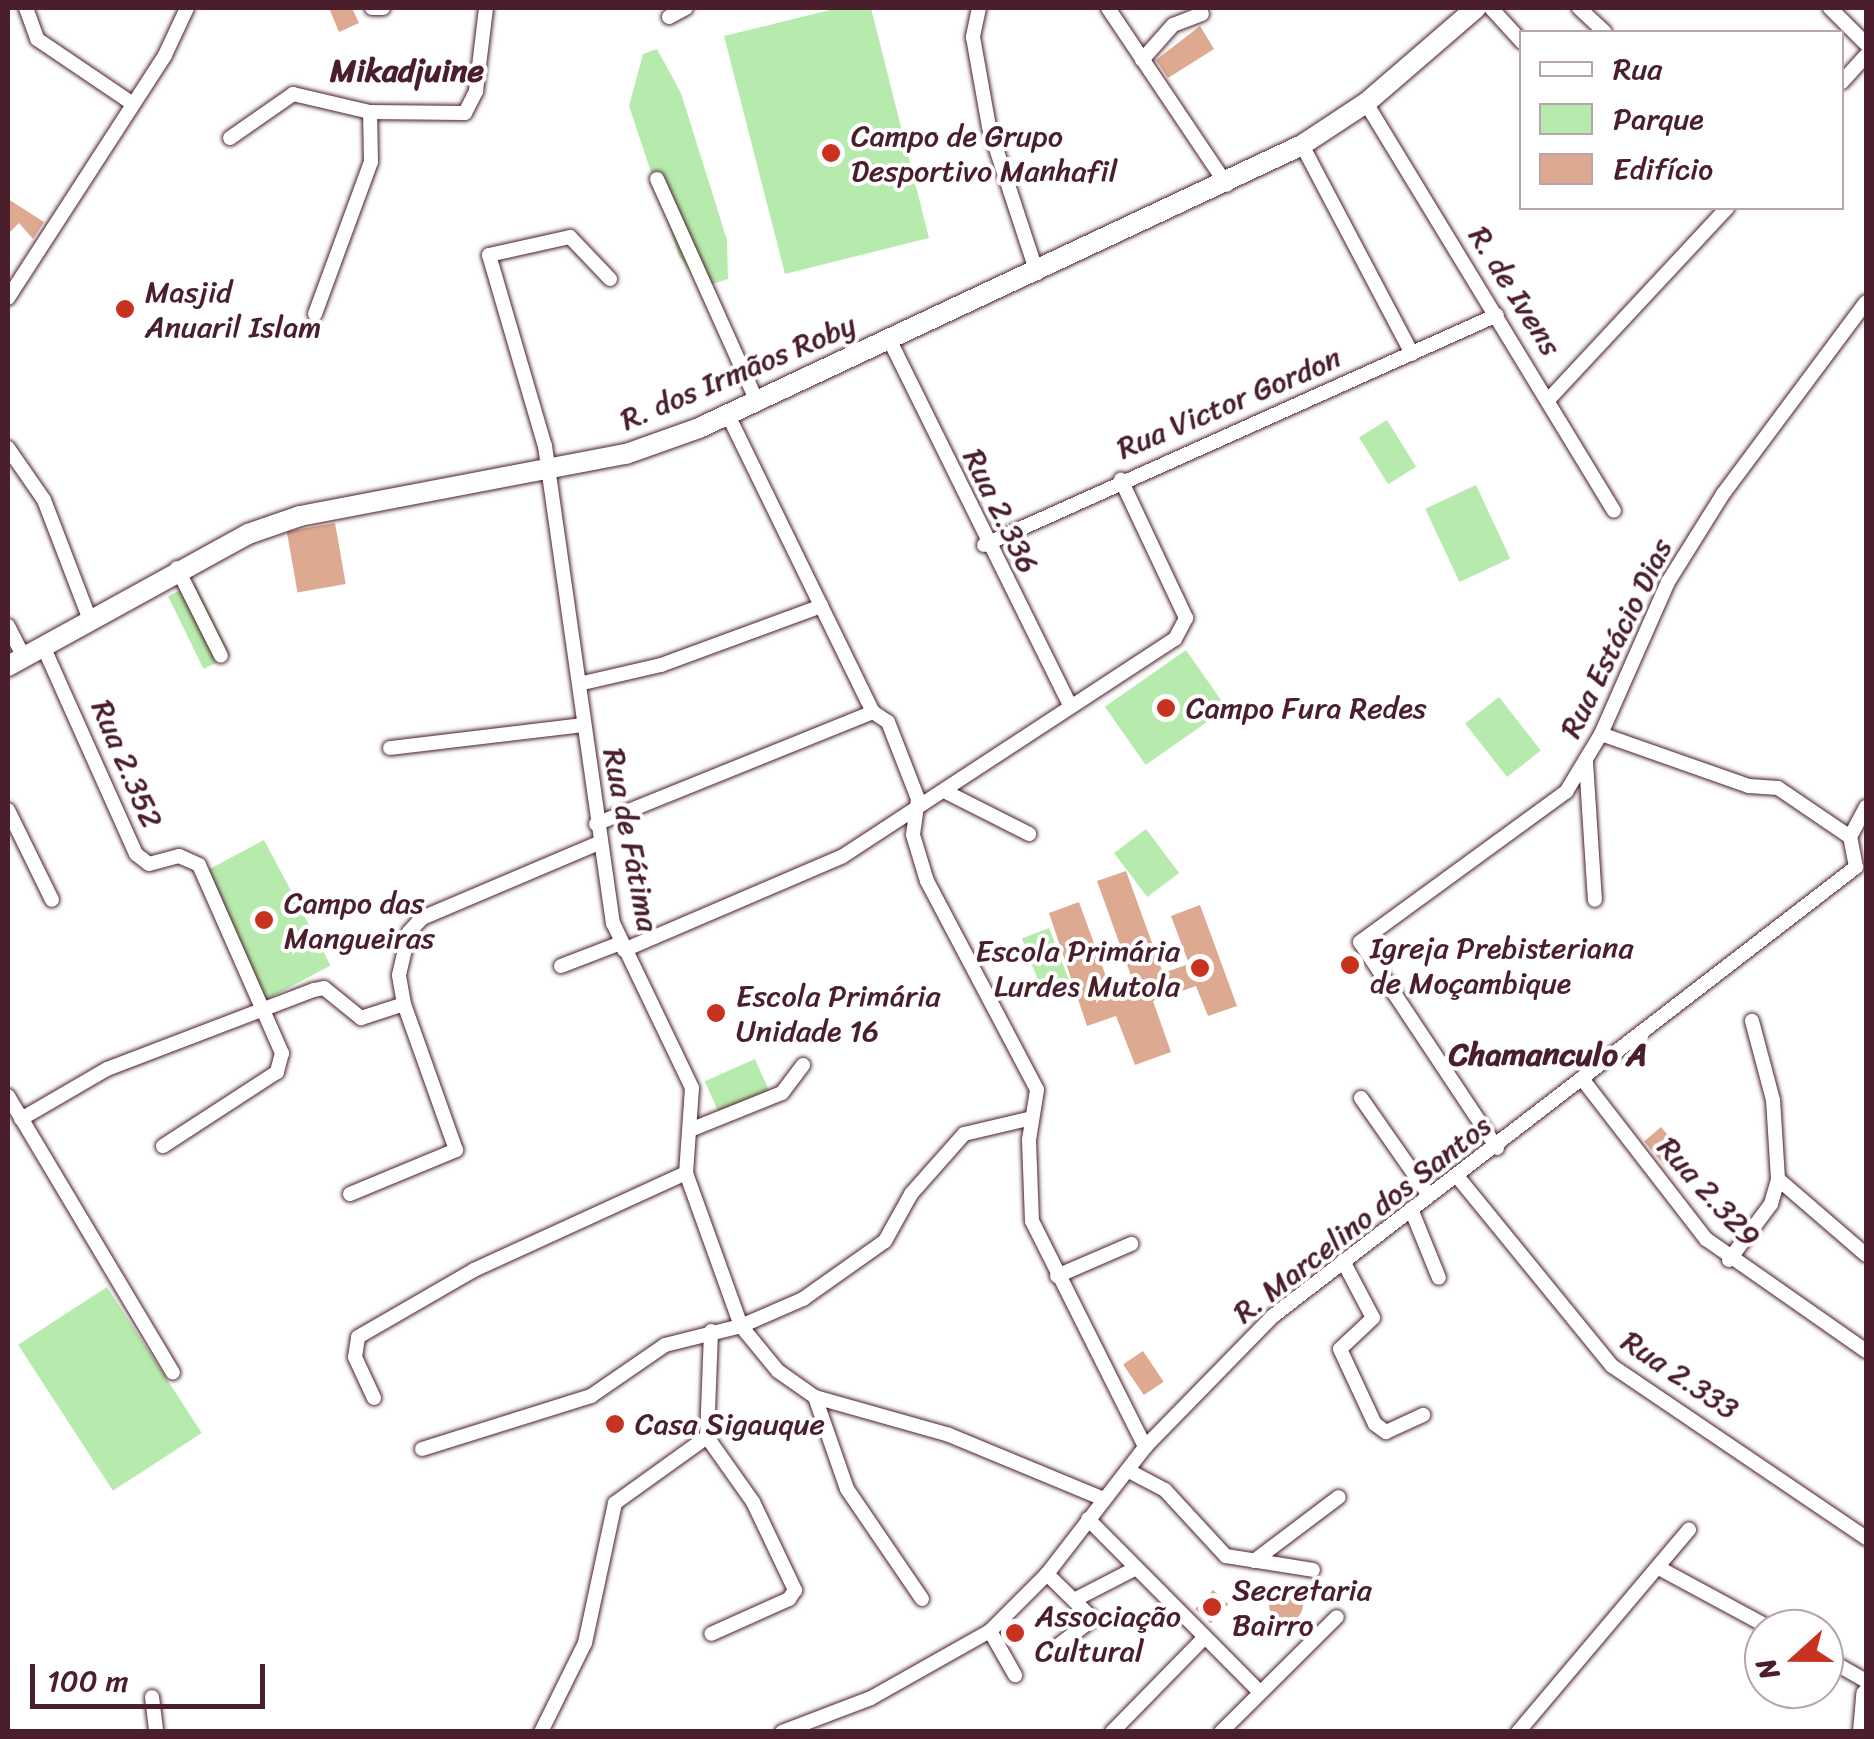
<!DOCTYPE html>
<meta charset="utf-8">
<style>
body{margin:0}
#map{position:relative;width:1874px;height:1739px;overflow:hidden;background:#fff;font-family:Sriracha,sans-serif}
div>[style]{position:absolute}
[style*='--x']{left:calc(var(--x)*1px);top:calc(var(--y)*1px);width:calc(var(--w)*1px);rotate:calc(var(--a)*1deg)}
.green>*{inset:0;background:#b7ebad;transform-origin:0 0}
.building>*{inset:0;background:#dda990;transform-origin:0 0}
.round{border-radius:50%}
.roads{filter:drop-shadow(0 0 2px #4a1f2b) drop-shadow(0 0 2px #4a1f2b)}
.street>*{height:14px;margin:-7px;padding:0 7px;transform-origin:7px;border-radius:7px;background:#fff}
.secondary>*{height:20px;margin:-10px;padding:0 10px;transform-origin:10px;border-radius:10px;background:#fff}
.dots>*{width:28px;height:28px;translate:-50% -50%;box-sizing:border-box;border:5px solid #fff;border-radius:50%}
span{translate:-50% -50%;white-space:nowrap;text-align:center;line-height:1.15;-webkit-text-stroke:8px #fff;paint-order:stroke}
.poi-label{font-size:30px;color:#4a1f2b}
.left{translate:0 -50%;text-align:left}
.right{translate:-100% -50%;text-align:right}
.street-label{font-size:30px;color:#4a1f2b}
.neighbourhood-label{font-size:32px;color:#4a1f2b;font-weight:700}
.frame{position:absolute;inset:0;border:10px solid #4a1f2b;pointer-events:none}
.legend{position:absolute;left:1519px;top:30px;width:325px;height:180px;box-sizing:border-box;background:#fff;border:2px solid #b7a5aa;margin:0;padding:12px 18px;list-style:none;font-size:30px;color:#4a1f2b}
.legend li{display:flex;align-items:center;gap:20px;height:50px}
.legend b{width:50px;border:2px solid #b7a5aa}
.north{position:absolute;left:1744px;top:1609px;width:100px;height:100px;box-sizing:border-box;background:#fff;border:2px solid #b7a5aa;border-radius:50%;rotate:249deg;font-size:28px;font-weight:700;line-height:40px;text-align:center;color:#4a1f2b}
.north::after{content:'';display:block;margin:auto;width:35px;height:45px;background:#c8321e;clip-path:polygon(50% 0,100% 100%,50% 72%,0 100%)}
.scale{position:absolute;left:30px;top:1664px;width:235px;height:45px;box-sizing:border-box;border:5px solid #4a1f2b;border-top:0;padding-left:12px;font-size:30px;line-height:35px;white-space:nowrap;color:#4a1f2b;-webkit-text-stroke:8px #fff;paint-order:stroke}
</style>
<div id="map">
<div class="green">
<i style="clip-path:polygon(838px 8px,871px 8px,929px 238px,785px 274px,724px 36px)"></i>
<i style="clip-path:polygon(657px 49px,681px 93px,727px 240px,728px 279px,702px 287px,679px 256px,629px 106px,643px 54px)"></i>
<i style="left:1387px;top:420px;width:55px;height:33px;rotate:58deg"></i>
<i style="left:1476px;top:485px;width:81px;height:56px;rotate:65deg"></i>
<i style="left:195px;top:583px;width:81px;height:30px;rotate:64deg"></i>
<i style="left:1186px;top:650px;width:71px;height:99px;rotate:55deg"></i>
<i style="left:1499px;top:697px;width:68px;height:43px;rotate:52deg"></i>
<i style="left:1146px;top:829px;width:55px;height:40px;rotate:53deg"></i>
<i style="left:264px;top:840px;width:142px;height:76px;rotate:62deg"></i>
<i style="left:1049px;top:928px;width:66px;height:29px;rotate:69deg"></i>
<i style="left:755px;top:1059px;width:36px;height:55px;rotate:66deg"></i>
<i style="left:107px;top:1287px;width:174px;height:106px;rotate:57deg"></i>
</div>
<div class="building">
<i style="clip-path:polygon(329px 8px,352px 8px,359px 23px,339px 32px)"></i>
<i style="clip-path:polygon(1200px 26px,1214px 49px,1168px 78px,1156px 60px)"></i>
<i style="clip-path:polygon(8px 199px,44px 222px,33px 239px,19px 223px,8px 234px)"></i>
<i style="left:335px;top:523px;width:62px;height:49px;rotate:80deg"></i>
<i style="clip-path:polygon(1126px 871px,1163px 973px,1189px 964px,1171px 916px,1200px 905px,1237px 1006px,1208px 1016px,1196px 986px,1153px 1001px,1171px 1052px,1135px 1065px,1116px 1016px,1087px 1026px,1049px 913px,1079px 902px,1112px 993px,1134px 984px,1097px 881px)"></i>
<i style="left:1661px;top:1127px;width:31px;height:22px;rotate:50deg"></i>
<i style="left:1143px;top:1351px;width:37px;height:24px;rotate:56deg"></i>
<i class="round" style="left:1269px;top:1588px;width:34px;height:34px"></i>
<i style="left:1213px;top:1590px;width:21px;height:26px;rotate:43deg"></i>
</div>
<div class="roads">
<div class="street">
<i style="--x:26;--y:8;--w:33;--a:70"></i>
<i style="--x:37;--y:39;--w:112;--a:34.1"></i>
<i style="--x:372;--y:8;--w:11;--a:0"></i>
<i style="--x:979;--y:8;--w:30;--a:102"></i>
<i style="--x:973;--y:37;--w:91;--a:79.9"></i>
<i style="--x:989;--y:127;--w:154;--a:71.8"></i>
<i style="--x:1108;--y:8;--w:213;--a:56.1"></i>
<i style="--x:1491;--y:8;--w:46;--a:47.6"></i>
<i style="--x:1579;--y:8;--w:35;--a:43"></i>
<i style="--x:1830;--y:8;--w:51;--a:45"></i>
<i style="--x:669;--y:17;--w:19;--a:-28"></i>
<i style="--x:1142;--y:60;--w:47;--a:-48.5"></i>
<i style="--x:1173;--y:25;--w:31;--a:-21"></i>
<i style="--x:1842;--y:82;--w:36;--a:-48"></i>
<i style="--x:1366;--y:103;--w:477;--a:58.7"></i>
<i style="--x:230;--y:138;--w:77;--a:-34.9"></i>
<i style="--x:293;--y:94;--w:79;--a:13.2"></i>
<i style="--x:370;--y:112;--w:95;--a:0.6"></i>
<i style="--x:465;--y:113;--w:25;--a:-63"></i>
<i style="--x:476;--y:91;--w:84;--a:-83.1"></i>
<i style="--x:1302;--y:145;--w:236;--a:62.2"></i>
<i style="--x:657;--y:179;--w:243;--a:65.8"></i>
<i style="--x:610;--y:279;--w:58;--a:-133.6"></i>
<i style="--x:570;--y:237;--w:83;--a:167.5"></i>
<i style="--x:489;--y:255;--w:199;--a:73.7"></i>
<i style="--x:545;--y:446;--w:482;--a:81.9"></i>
<i style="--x:613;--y:923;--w:183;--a:64.4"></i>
<i style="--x:692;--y:1088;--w:85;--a:94"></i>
<i style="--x:686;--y:1173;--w:163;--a:70.2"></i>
<i style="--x:741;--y:1326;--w:58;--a:50.6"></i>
<i style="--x:778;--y:1371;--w:45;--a:35.1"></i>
<i style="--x:815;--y:1397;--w:139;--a:15.8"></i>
<i style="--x:949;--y:1435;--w:165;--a:22.5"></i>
<i style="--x:8;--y:298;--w:289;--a:-57.1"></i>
<i style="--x:165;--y:55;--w:52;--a:-64.9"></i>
<i style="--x:315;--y:314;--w:162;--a:-69.8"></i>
<i style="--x:371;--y:162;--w:50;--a:-91.1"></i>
<i style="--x:889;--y:339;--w:407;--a:63.7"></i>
<i style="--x:1550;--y:398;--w:260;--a:-47"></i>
<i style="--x:728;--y:415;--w:331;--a:64"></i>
<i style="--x:873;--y:712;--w:18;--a:34"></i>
<i style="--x:888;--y:722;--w:83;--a:68.7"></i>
<i style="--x:918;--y:799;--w:36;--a:98"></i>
<i style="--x:913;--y:835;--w:48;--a:73.1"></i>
<i style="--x:927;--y:881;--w:236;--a:62.2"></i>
<i style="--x:1037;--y:1090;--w:51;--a:99.1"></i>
<i style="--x:1029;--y:1140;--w:81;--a:87.9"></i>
<i style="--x:1032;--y:1221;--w:253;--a:63.4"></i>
<i style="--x:8;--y:448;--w:63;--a:55.3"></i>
<i style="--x:44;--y:500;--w:125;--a:69"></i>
<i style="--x:984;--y:545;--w:562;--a:-24.15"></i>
<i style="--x:177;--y:568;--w:98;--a:63.4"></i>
<i style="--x:8;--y:626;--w:35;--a:63"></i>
<i style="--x:43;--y:646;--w:228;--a:65.9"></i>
<i style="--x:136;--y:854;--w:16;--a:38"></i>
<i style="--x:149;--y:864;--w:31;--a:-15"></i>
<i style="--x:179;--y:856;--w:22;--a:24"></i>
<i style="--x:199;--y:865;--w:206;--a:66.2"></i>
<i style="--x:282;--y:1053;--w:20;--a:105"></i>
<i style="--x:277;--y:1072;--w:136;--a:147"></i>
<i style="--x:583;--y:683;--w:80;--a:-13"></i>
<i style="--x:661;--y:665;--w:171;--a:-20.2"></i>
<i style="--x:1601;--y:734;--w:157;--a:19.4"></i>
<i style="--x:1749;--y:786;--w:29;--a:4"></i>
<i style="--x:1778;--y:788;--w:87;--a:34.2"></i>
<i style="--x:390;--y:748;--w:194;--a:-6.8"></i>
<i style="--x:1586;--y:762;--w:138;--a:86.3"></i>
<i style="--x:948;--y:793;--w:91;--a:26.8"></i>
<i style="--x:8;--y:810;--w:100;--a:63.9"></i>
<i style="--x:596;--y:824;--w:299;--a:-22"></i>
<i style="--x:1856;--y:867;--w:31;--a:-101"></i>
<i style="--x:1850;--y:837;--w:34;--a:-62"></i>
<i style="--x:624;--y:950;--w:238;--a:-23.2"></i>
<i style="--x:843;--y:856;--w:397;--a:-33.2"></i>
<i style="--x:1175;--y:639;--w:24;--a:-62"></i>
<i style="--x:1186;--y:618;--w:153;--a:-115.2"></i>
<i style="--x:561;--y:966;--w:64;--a:-21"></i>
<i style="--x:1583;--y:1080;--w:201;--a:52.3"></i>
<i style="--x:1706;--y:1239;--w:195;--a:35"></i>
<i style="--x:8;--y:1096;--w:322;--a:59.2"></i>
<i style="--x:1361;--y:1098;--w:118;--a:55"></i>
<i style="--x:21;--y:1119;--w:99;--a:-30.2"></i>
<i style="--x:107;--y:1069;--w:222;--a:-20.9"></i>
<i style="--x:314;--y:990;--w:10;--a:-11"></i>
<i style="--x:324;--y:988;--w:48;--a:39"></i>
<i style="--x:361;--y:1018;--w:45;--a:-18"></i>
<i style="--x:690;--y:1130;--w:99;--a:-21.9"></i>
<i style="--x:782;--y:1093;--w:35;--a:-53"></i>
<i style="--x:1497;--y:1148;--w:247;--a:-123.6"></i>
<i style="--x:1360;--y:942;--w:255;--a:-36.1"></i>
<i style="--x:1566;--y:792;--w:68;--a:-58.9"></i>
<i style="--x:1601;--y:734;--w:166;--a:-66.2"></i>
<i style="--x:1668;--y:582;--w:104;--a:-58"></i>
<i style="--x:1723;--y:494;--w:239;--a:-53.3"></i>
<i style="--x:1457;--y:1176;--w:245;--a:50.8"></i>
<i style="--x:1612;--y:1366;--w:307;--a:34.1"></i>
<i style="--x:1778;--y:1179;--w:116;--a:40.8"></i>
<i style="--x:350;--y:1194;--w:115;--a:-22.5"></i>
<i style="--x:456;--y:1150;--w:155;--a:-109.6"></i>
<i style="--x:404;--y:1004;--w:29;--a:-100"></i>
<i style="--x:399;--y:975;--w:44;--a:-76.9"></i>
<i style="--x:409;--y:932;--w:19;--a:-47"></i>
<i style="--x:422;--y:918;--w:192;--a:-23"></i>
<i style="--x:1411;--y:1209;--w:74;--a:67.9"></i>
<i style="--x:1729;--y:1260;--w:70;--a:-53.1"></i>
<i style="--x:1771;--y:1204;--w:26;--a:-74"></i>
<i style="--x:1778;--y:1179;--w:79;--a:-93.6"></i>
<i style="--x:1773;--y:1100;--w:82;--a:-104.9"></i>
<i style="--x:1343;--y:1261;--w:64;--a:62.2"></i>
<i style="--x:1373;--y:1318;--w:45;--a:136.8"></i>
<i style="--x:1340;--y:1349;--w:83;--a:65"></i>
<i style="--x:1375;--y:1424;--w:14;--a:36"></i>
<i style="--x:1386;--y:1432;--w:41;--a:-24.7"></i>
<i style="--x:1057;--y:1276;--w:81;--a:-23.4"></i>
<i style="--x:815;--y:1397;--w:97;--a:70.8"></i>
<i style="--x:847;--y:1489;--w:133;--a:55.7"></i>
<i style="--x:374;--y:1398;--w:45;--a:-114.9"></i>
<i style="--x:355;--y:1357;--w:20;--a:-81"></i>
<i style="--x:358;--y:1337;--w:134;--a:-30"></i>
<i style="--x:474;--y:1270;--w:233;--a:-24.6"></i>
<i style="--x:707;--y:1437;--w:80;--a:54.7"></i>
<i style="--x:753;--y:1502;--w:98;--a:64.5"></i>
<i style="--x:795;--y:1590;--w:11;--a:124"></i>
<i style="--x:789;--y:1599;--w:85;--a:155.8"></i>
<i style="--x:707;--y:1437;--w:106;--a:-87.8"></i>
<i style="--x:422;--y:1449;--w:177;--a:-17.4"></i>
<i style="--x:591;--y:1396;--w:90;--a:-34.6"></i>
<i style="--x:665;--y:1345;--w:78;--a:-14"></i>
<i style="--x:741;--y:1326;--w:68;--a:-23.5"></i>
<i style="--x:803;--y:1299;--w:100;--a:-35.3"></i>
<i style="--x:885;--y:1241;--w:54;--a:-61"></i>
<i style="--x:911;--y:1194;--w:80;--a:-48.5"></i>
<i style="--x:964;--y:1134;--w:70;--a:-13.2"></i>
<i style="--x:1129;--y:1471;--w:41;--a:27.8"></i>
<i style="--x:1165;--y:1490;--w:90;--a:47.3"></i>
<i style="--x:1226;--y:1556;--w:88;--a:9.1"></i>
<i style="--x:1088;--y:1519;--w:244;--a:45.2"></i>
<i style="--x:1254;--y:1561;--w:106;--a:-37"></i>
<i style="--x:1659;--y:1568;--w:128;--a:28.4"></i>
<i style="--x:1047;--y:1574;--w:64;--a:44.4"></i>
<i style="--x:1093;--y:1619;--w:43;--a:142.6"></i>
<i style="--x:1078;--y:1598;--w:65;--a:-27.3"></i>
<i style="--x:990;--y:1631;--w:51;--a:60.4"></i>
<i style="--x:1824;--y:1657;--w:48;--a:29.7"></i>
<i style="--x:152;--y:1697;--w:35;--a:83"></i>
<i style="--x:541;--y:1732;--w:99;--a:-63.7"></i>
<i style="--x:585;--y:1643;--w:143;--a:-77.9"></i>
<i style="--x:615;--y:1503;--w:113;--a:-35.7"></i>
<i style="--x:782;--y:1732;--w:95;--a:-20.9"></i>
<i style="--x:871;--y:1698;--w:137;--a:-29.4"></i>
<i style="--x:990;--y:1631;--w:81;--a:-45"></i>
<i style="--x:1047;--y:1574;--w:160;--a:-52.3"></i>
<i style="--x:1145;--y:1447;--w:183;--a:-45.7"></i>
<i style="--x:1273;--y:1316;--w:736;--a:-37.6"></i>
<i style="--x:1112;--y:1732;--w:132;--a:-45.6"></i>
<i style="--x:1221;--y:1732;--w:163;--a:-44.8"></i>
<i style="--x:1518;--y:1732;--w:265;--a:-49.8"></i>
</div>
<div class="secondary">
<i style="--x:8;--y:666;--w:274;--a:-28.8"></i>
<i style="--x:248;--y:534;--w:55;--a:-19.1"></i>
<i style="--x:300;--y:516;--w:332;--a:-10.8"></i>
<i style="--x:626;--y:454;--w:77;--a:-19.6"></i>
<i style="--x:699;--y:428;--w:666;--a:-25.14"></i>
<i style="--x:1302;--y:145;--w:77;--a:-33.3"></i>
<i style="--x:1366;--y:103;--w:145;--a:-40.8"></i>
<i style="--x:1863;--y:1732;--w:38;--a:-85"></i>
</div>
</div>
<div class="dots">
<i style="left:831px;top:153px;background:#c8321e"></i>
<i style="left:125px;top:309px;background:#c8321e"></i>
<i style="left:1166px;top:708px;background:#c8321e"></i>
<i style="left:264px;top:920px;background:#c8321e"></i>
<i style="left:1350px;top:965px;background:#c8321e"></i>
<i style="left:1200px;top:968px;background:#c8321e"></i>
<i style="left:716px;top:1013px;background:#c8321e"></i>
<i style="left:615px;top:1424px;background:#c8321e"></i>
<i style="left:1212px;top:1607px;background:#c8321e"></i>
<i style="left:1015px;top:1633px;background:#c8321e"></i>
</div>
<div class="poi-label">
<span class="left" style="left:851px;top:153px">Campo de Grupo<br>Desportivo Manhafil</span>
<span class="left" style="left:145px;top:309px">Masjid<br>Anuaril Islam</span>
<span class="left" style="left:1186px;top:708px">Campo Fura Redes</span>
<span class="left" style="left:284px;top:920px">Campo das<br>Mangueiras</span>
<span class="left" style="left:1370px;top:965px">Igreja Prebisteriana<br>de Moçambique</span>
<span class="right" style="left:1180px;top:968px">Escola Primária<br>Lurdes Mutola</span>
<span class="left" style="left:736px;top:1013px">Escola Primária<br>Unidade 16</span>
<span class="left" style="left:635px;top:1424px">Casa Sigauque</span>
<span class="left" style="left:1232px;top:1607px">Secretaria<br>Bairro</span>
<span class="left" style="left:1035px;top:1633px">Associação<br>Cultural</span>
</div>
<div class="street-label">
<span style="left:1515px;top:291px;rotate:58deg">R. de Ivens</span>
<span style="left:738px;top:372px;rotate:-23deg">R. dos Irmãos Roby</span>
<span style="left:1229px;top:403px;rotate:-23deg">Rua Victor Gordon</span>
<span style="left:1001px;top:511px;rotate:64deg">Rua 2.336</span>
<span style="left:1616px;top:638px;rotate:-64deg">Rua Estácio Dias</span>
<span style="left:127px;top:764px;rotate:67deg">Rua 2.352</span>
<span style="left:631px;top:840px;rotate:79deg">Rua de Fátima</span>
<span style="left:1709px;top:1192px;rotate:48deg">Rua 2.329</span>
<span style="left:1362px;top:1219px;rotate:-38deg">R. Marcelino dos Santos</span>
<span style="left:1680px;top:1375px;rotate:34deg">Rua 2.333</span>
</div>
<div class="neighbourhood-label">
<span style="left:407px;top:71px">Mikadjuine</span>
<span style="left:1548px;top:1055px">Chamanculo A</span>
</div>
<div class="frame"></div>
<ul class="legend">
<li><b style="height:12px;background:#fff"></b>Rua</li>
<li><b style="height:28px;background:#b7ebad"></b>Parque</li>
<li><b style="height:28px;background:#dda990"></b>Edifício</li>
</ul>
<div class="north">N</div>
<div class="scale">100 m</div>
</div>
